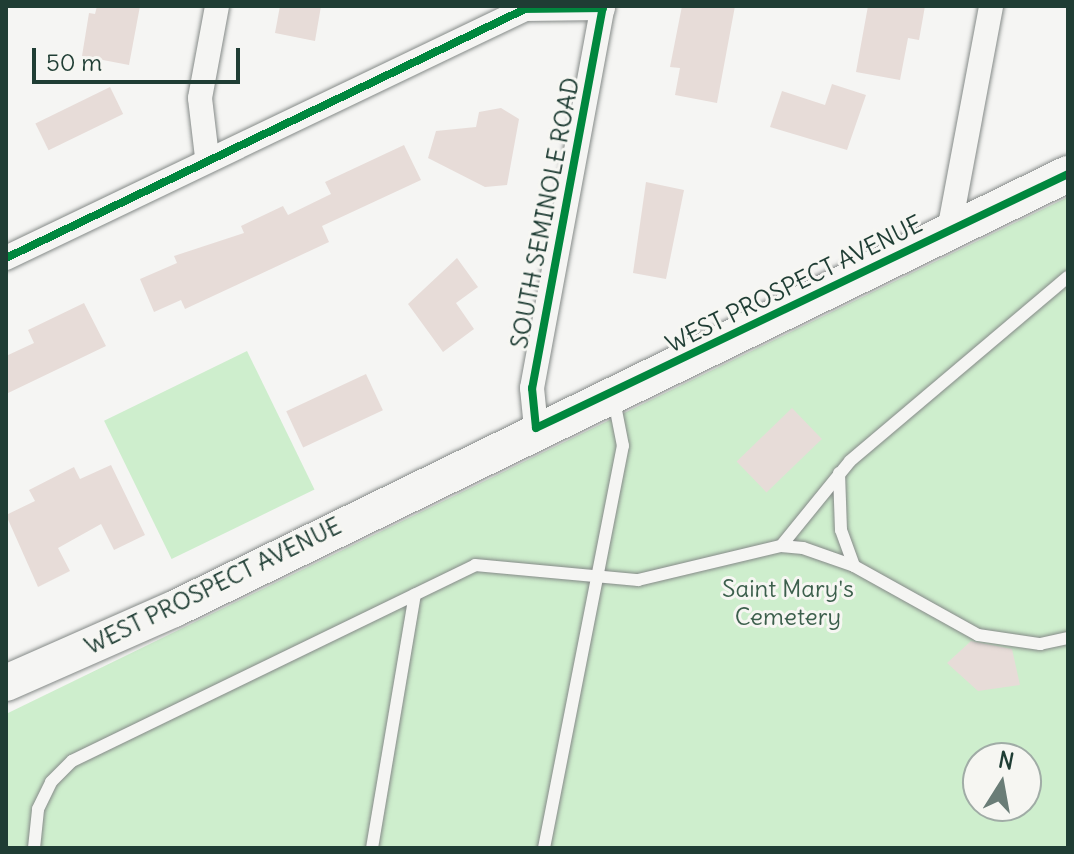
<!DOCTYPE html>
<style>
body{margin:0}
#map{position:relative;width:1074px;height:854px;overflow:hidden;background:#f5f5f3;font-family:Delius,sans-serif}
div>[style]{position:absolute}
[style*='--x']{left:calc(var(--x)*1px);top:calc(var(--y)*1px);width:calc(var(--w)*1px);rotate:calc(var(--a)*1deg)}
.green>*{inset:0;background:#ceeecd;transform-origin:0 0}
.building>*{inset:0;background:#e7dcd8;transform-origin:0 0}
.roads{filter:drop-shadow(0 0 2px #858a88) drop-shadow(0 0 2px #858a88)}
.lane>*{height:12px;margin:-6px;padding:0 6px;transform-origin:6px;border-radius:6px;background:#f5f5f3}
.street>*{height:24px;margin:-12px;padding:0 12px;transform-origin:12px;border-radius:12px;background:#f5f5f3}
.secondary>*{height:36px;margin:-18px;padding:0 18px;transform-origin:18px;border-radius:18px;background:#f5f5f3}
.cycleway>*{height:8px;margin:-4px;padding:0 4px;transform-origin:4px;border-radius:4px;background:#00873e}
span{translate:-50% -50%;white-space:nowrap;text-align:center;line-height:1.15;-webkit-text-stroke:6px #f6f6f2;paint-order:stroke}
.street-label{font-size:24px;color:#1f3d34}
.park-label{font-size:24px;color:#3c5f4c}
.frame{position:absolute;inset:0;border:8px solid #1f3d34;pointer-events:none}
.north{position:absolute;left:962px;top:742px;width:80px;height:80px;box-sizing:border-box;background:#f6f6f2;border:2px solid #a0aca6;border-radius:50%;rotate:11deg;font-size:22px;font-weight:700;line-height:32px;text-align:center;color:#1f3d34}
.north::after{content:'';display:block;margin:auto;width:28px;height:36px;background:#6a7d77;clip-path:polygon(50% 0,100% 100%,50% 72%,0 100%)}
.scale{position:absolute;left:32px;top:48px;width:208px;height:36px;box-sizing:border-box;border:4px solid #1f3d34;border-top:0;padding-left:10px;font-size:24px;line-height:28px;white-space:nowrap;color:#1f3d34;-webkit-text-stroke:6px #f6f6f2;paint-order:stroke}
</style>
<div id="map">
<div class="green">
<i style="clip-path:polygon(evenodd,1068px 197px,1068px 848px,6px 848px,6px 714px,1068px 197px,978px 758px,1026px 758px,1026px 806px,978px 806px,978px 758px)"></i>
<i style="left:247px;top:351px;width:154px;height:159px;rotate:64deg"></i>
</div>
<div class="building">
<i style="clip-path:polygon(97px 6px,140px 6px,129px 65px,82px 56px,89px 13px,95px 14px)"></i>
<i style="clip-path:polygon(280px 6px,321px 6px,315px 41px,275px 33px)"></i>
<i style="clip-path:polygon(682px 6px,735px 6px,717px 103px,675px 95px,680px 68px,670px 67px)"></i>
<i style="clip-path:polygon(868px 6px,925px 6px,919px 40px,908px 38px,900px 80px,856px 72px)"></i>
<i style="clip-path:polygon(832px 84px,866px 95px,847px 150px,770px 127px,782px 91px,825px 105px)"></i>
<i style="left:110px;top:87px;width:30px;height:83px;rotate:64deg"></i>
<i style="clip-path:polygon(501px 108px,519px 119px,507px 185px,485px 187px,428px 158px,436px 131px,476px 127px,479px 112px)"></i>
<i style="clip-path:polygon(404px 145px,421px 180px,322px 226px,329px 242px,185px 309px,181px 300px,154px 312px,140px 279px,177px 263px,174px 256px,244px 233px,241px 226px,283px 206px,288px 215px,331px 194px,325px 182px)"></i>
<i style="clip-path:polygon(646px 182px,684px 190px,666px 279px,633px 273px)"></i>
<i style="clip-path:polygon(457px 258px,478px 287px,456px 303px,474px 329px,443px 352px,408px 304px)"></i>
<i style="clip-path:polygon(84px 303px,106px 346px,6px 394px,6px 356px,34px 343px,28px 330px)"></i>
<i style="left:366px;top:374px;width:40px;height:88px;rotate:65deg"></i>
<i style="left:792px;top:408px;width:43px;height:77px;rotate:46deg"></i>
<i style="clip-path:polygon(111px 465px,145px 535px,114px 550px,101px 524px,58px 548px,70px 571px,38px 587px,6px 515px,35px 501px,29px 490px,74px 467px,80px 479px)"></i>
<i style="clip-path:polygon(971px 641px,1012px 649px,1020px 685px,978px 691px,947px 663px)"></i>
</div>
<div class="roads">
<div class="lane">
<i style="--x:839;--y:473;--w:57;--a:88"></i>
<i style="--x:841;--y:530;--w:38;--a:70"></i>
<i style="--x:781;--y:546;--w:109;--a:-50.9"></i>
<i style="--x:850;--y:461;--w:285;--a:-40.2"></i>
<i style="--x:34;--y:848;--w:39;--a:-84"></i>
<i style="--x:38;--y:809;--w:30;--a:-64"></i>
<i style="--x:51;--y:782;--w:30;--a:-45"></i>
<i style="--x:72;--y:761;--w:448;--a:-25.9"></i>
<i style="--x:475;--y:565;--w:164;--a:5.3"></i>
<i style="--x:638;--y:580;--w:147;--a:-13.4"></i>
<i style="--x:781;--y:546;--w:22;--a:5"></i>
<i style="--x:803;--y:548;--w:54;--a:19.4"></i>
<i style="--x:854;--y:566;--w:142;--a:29.1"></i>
<i style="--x:978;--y:635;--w:63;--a:8.3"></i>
<i style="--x:1040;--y:644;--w:29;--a:-12"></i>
<i style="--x:372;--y:848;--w:257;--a:-80.4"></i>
<i style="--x:544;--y:848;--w:410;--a:-78.9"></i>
<i style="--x:623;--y:446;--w:47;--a:-101.1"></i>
</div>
<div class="street">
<i style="--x:207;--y:157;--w:59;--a:-96.8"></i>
<i style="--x:200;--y:98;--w:94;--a:-79.5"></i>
<i style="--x:949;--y:231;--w:229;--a:-79.4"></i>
<i style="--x:6;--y:258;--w:576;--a:-25.63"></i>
<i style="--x:525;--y:9;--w:78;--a:-0.7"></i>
<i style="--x:536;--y:428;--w:40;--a:-95.7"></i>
<i style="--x:532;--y:388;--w:389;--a:-79.5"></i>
</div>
<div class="secondary">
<i style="--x:6;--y:683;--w:184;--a:-23.8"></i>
<i style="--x:174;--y:609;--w:994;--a:-25.95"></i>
</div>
</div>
<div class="cycleway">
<i style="--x:603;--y:6;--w:389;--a:100.5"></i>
<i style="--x:532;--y:388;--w:40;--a:84.3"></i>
<i style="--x:536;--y:428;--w:590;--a:-25.52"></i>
<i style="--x:6;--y:258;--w:576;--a:-25.63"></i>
<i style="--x:525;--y:9;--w:78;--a:-0.7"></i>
</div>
<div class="street-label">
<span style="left:545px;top:213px;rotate:-79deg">SOUTH SEMINOLE ROAD</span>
<span style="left:794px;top:284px;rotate:-26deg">WEST PROSPECT AVENUE</span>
<span style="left:213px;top:586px;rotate:-26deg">WEST PROSPECT AVENUE</span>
</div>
<div class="park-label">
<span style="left:788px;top:603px">Saint Mary's<br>Cemetery</span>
</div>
<div class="frame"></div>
<div class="north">N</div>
<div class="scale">50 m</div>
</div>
